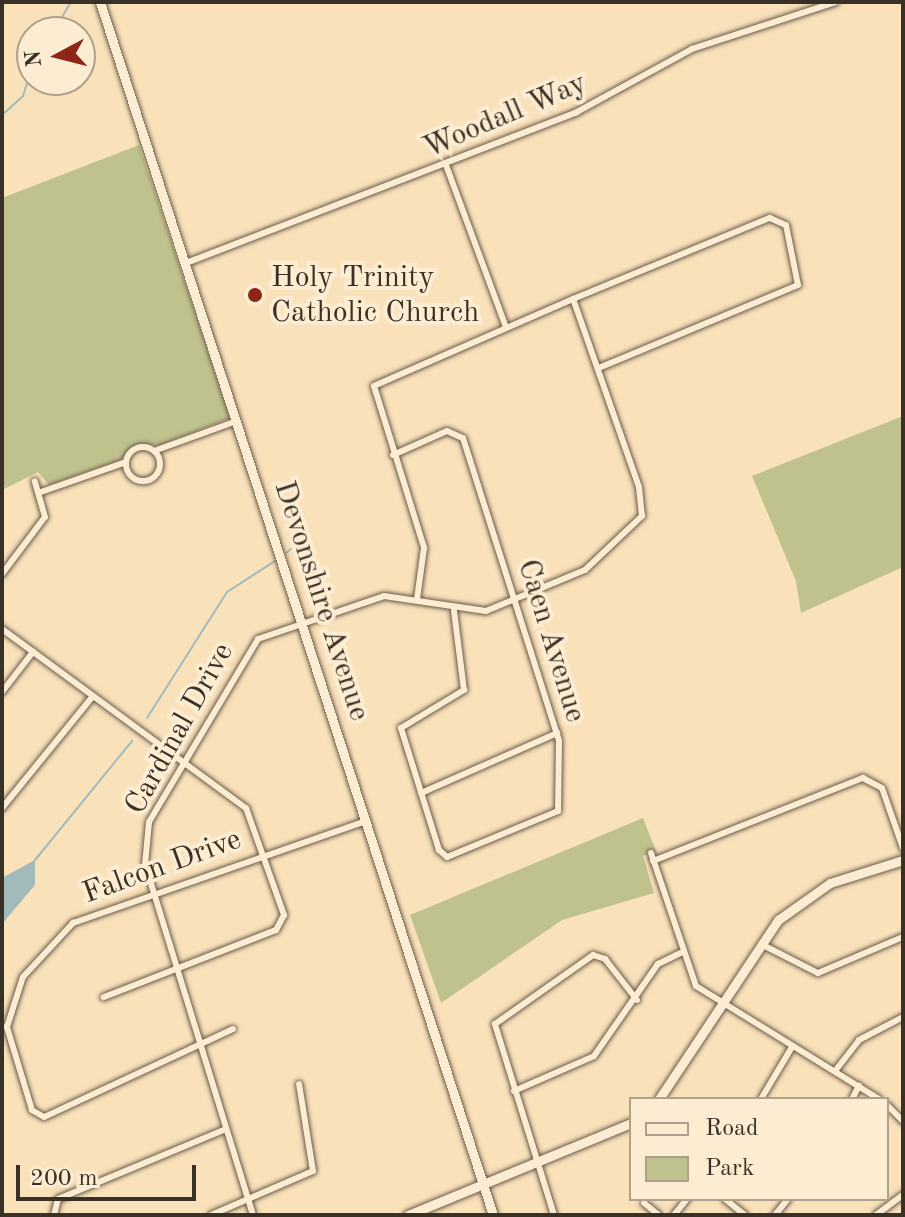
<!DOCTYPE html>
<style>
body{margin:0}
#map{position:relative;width:905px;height:1217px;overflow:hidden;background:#f9e1ba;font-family:"Old Standard TT",serif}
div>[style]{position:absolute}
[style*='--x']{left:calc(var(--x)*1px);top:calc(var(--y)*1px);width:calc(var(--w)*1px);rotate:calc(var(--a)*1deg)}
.green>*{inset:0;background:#c0c28e}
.water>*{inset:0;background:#a2bbba}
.stream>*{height:2px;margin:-1px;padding:0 1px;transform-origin:1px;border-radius:1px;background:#a2bbba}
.roads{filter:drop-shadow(0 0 2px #695c4b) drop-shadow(0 0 2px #695c4b)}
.street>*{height:6px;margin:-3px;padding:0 3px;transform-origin:3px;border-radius:3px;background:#fbecd2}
.street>.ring{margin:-3px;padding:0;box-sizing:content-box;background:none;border:6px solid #fbecd2;border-radius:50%}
.secondary>*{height:9px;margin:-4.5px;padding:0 4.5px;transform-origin:4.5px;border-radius:4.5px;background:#fbecd2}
.dots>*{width:22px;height:22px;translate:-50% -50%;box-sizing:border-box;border:4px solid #fbecd2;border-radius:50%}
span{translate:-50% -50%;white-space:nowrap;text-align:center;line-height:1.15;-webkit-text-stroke:8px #fbecd2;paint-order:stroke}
.street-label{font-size:30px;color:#393026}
.poi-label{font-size:30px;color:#393026}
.left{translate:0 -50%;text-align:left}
.frame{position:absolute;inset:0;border:4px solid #393026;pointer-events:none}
.legend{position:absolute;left:629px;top:1097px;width:260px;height:104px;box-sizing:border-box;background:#fbecd2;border:2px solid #ada18d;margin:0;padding:10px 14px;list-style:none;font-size:24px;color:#393026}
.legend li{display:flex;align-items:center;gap:16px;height:40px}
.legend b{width:40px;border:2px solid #ada18d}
.north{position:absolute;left:16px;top:16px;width:80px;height:80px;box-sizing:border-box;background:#fbecd2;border:2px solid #ada18d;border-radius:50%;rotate:263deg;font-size:22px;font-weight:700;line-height:32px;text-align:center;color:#393026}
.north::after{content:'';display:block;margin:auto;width:28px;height:36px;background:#8f2418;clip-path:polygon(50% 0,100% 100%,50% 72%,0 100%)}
.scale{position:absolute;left:16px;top:1165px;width:180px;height:36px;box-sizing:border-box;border:4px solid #393026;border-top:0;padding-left:10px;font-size:24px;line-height:28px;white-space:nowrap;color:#393026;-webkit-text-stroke:6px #fbecd2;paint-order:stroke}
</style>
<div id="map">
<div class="green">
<i style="clip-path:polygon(139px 145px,230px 418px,160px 445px,138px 444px,120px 460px,49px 485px,38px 472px,2px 490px,2px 198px)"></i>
<i style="clip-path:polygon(903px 416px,903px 567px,801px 613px,796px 581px,752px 476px)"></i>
<i style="clip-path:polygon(643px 818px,656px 851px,643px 856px,654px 893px,562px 920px,441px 1003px,410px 915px)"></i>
</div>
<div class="water">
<i style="clip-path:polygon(35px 860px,35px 885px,2px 924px,2px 878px)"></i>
</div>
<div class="stream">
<i style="--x:53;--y:32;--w:35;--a:-59"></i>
<i style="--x:2;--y:115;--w:28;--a:-42"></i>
<i style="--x:23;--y:96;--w:29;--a:-72"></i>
<i style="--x:286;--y:553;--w:13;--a:-39"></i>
<i style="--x:147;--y:718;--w:149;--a:-57.6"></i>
<i style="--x:227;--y:592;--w:57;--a:-32.9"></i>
<i style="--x:35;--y:860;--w:154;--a:-50.8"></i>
</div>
<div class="roads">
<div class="street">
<i style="--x:446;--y:165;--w:173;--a:69.7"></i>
<i style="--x:186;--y:263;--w:419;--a:-21.1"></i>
<i style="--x:577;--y:112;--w:131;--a:-28.7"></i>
<i style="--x:692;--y:49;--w:151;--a:-18.1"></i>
<i style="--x:573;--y:299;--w:213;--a:-22.4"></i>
<i style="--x:770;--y:218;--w:17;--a:24"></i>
<i style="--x:786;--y:225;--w:61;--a:78.7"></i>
<i style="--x:798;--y:285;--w:216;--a:157.4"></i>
<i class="ring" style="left:126px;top:447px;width:28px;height:28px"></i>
<i style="--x:154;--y:451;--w:88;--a:-19.9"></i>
<i style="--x:393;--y:455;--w:59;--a:-24"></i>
<i style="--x:447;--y:431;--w:17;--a:24"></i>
<i style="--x:463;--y:438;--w:318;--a:72.4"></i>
<i style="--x:559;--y:741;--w:70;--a:90.8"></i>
<i style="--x:558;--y:811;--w:120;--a:157.5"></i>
<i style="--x:447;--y:857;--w:11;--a:-139"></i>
<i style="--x:439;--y:850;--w:128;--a:-107.3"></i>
<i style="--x:401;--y:728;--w:74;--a:-31.1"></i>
<i style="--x:464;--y:690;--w:80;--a:-97.2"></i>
<i style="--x:41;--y:492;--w:90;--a:-19.4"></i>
<i style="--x:2;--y:574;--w:71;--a:-53"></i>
<i style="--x:45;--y:517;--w:37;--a:-106"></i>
<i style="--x:2;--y:629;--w:303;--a:36.3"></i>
<i style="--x:246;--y:808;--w:114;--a:70.4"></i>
<i style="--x:284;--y:915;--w:17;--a:118"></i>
<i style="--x:276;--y:930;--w:185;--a:158.7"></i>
<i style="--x:2;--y:692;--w:51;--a:-52.2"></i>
<i style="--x:421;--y:793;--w:149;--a:-23.8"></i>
<i style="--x:2;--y:808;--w:144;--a:-50.9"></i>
<i style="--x:651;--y:853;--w:140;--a:71.3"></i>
<i style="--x:696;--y:986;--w:215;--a:31.7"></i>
<i style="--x:653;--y:861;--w:226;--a:-21.6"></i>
<i style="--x:863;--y:778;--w:21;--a:28"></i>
<i style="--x:882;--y:788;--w:64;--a:70.7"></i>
<i style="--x:761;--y:944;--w:64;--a:27"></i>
<i style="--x:818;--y:973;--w:92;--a:-23"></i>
<i style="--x:233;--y:1029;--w:208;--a:155"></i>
<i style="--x:44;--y:1117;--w:14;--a:-150"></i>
<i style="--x:32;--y:1110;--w:87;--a:-106.8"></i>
<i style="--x:7;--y:1027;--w:52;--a:-72.3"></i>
<i style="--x:23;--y:977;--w:74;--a:-47.2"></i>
<i style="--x:73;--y:923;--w:310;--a:-19.2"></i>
<i style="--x:835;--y:1071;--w:39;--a:-52"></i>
<i style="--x:859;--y:1040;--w:50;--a:-27.6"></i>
<i style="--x:514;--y:1091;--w:87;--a:-23.6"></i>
<i style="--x:594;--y:1056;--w:112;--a:-55.2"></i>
<i style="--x:658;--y:964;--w:25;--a:-26"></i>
<i style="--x:761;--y:1099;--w:61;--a:-59.2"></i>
<i style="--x:852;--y:1099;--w:15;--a:-62"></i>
<i style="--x:887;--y:1105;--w:23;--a:45"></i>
<i style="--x:725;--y:1199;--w:26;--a:39"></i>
<i style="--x:644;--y:1203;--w:19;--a:39"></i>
<i style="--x:54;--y:1215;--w:16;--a:-76"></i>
<i style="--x:58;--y:1199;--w:182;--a:-22.6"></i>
<i style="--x:211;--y:1215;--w:111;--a:-23.3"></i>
<i style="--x:313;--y:1171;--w:88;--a:-99.1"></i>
<i style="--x:253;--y:1215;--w:366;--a:-107.1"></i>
<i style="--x:145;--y:865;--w:43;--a:-84.7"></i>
<i style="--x:149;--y:822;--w:213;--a:-59.2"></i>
<i style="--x:258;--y:639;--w:133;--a:-18.8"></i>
<i style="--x:384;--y:596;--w:103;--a:8.4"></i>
<i style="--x:486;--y:611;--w:107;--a:-22.5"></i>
<i style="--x:585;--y:570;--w:79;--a:-43.5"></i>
<i style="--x:642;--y:516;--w:29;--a:-96"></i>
<i style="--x:639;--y:487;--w:199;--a:-109.3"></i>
<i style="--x:573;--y:299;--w:217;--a:156.4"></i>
<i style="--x:374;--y:386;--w:170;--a:72.8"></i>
<i style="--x:424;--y:548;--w:51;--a:97.8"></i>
<i style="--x:554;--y:1215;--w:200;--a:-107.2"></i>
<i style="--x:495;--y:1024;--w:120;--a:-35.1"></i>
<i style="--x:593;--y:955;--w:13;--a:18"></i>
<i style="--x:605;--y:959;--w:52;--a:52"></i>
<i style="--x:674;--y:1215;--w:21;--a:-51"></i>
<i style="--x:775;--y:1215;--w:21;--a:-51"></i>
<i style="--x:876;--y:1215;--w:34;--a:-37"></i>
</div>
<div class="secondary">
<i style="--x:100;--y:2;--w:1275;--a:72.05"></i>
<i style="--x:659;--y:1099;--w:215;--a:-56.4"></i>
<i style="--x:778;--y:920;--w:64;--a:-35.4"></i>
<i style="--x:830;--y:883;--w:77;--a:-17.5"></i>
<i style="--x:408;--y:1215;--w:241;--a:-22.4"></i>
</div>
</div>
<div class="dots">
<i style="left:255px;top:295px;background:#8f2418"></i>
</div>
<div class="street-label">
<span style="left:505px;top:116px;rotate:-23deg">Woodall Way</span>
<span style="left:321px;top:601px;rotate:72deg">Devonshire Avenue</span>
<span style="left:551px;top:641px;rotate:73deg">Caen Avenue</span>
<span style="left:180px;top:729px;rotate:-61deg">Cardinal Drive</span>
<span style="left:162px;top:867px;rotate:-20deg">Falcon Drive</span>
</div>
<div class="poi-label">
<span class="left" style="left:271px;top:295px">Holy Trinity<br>Catholic Church</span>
</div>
<div class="frame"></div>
<ul class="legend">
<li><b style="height:10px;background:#fbecd2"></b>Road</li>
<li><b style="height:22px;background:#c0c28e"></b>Park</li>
</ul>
<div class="north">N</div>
<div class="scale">200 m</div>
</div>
